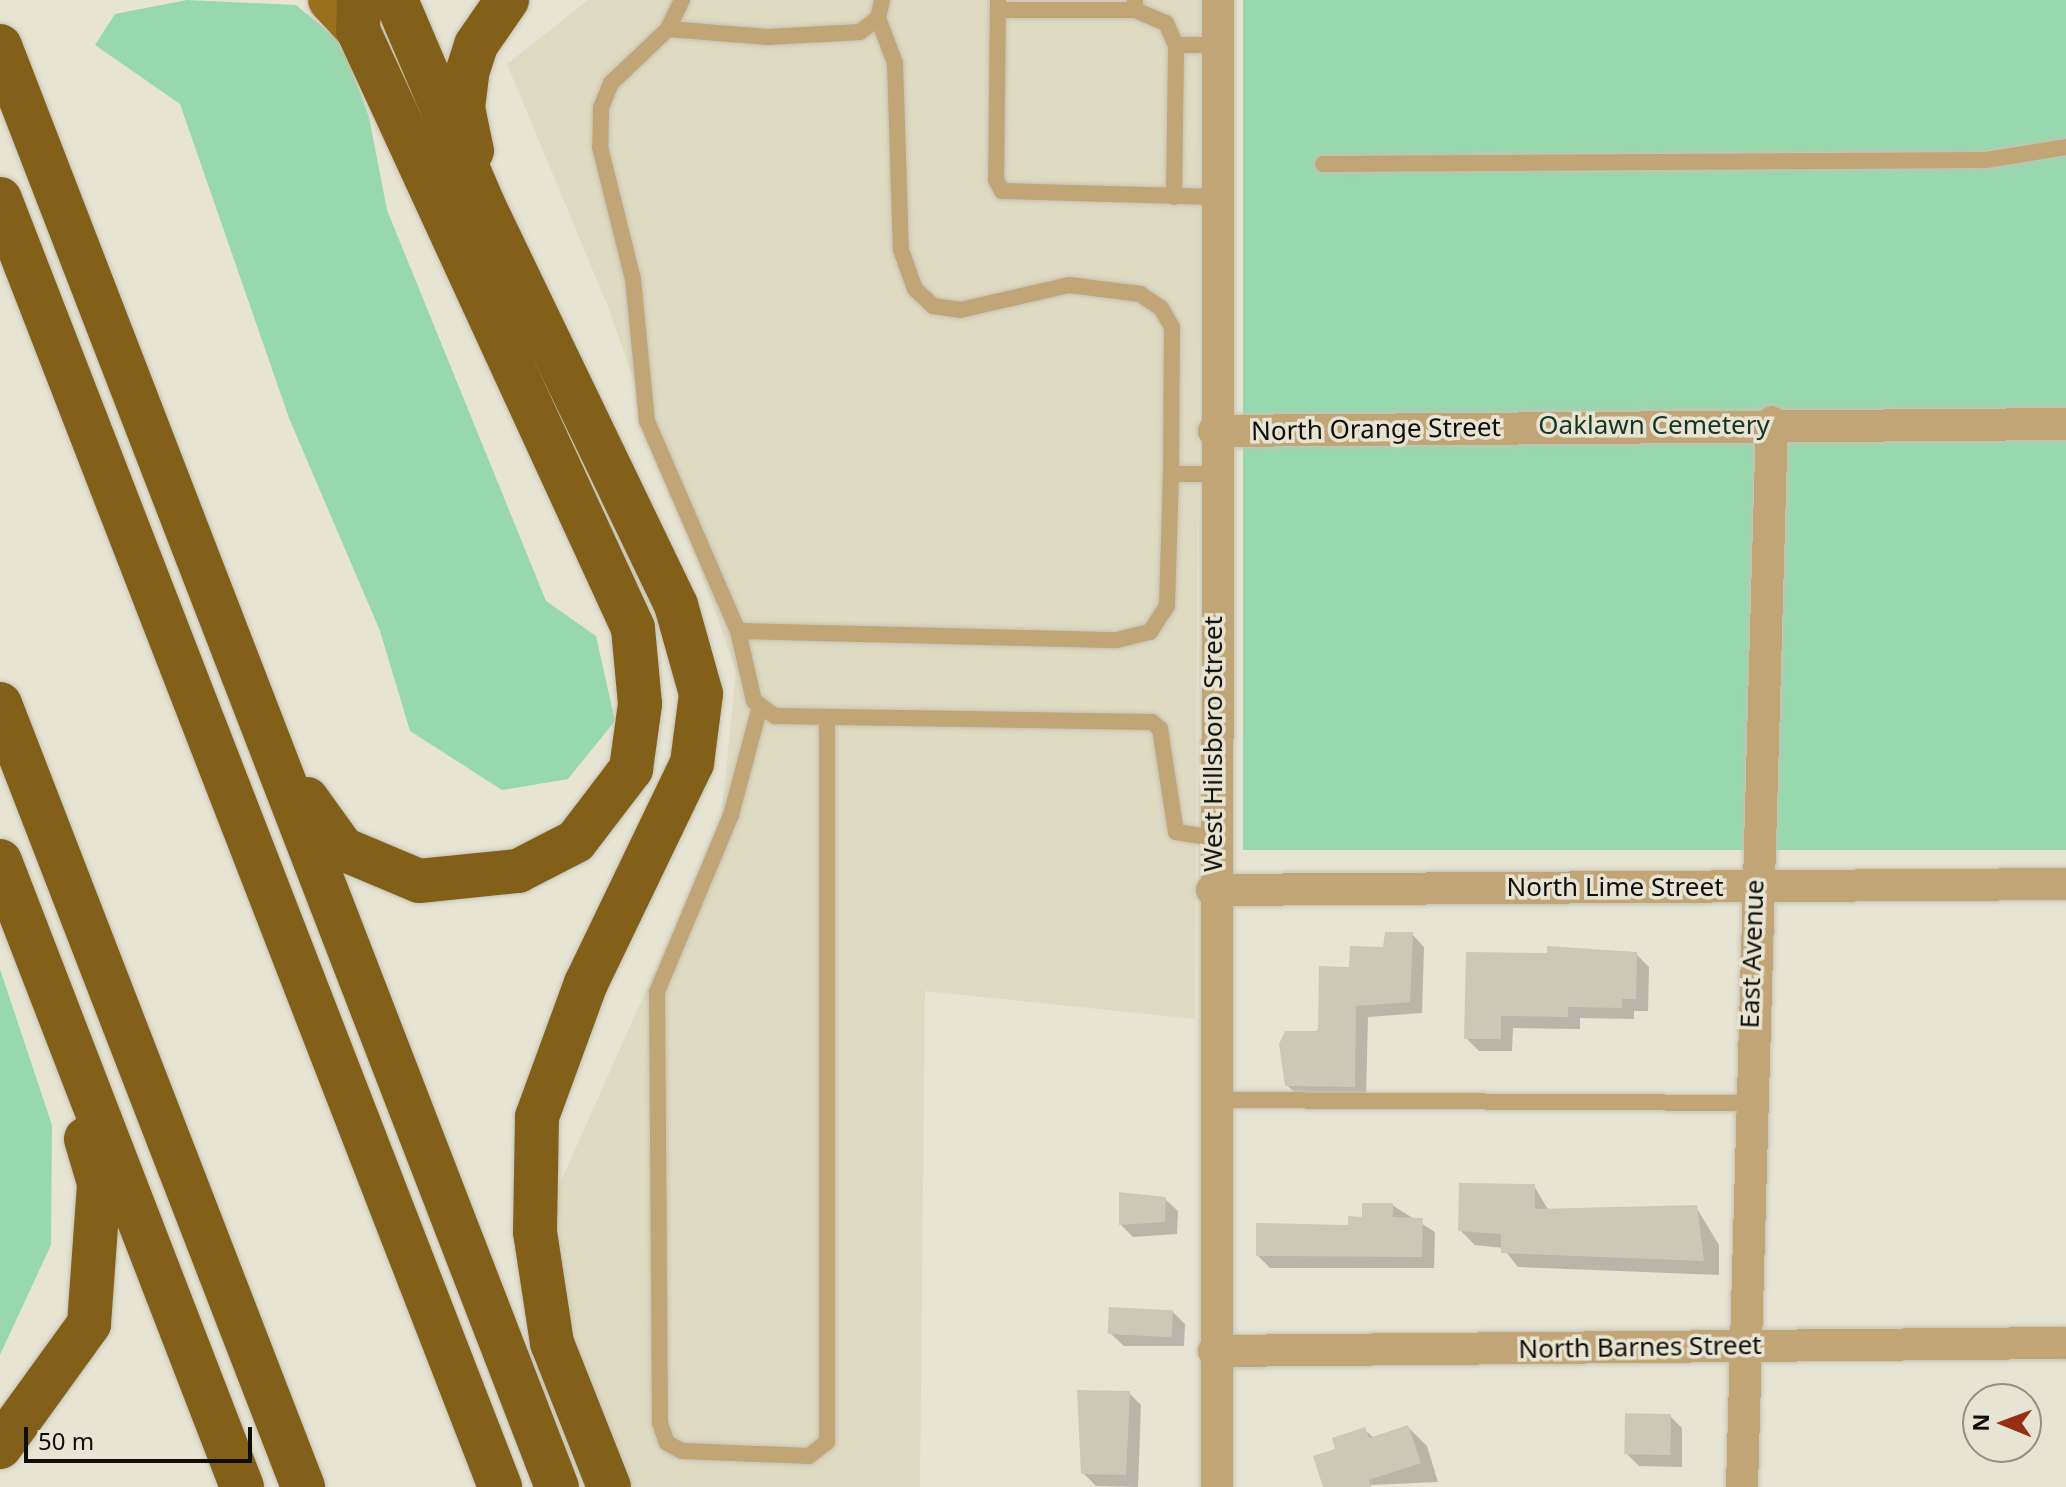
<!DOCTYPE html>
<style>
body{margin:0}
#map{position:relative;width:2066px;height:1487px;overflow:hidden;background:#e8e4d4;font-family:"Noto Sans",sans-serif}
div>[style]{position:absolute}
[style*='--x']{left:calc(var(--x)*1px);top:calc(var(--y)*1px);width:calc(var(--w)*1px);rotate:calc(var(--a)*1deg)}
.built>*{inset:0;background:#dfdac2}
.green>*{inset:0;background:#98d8af;transform-origin:0 0}
.shadow>*{inset:0;background:#0003}
.building>*{inset:0;background:#ccc8b8;transform-origin:0 0}
.roads{filter:drop-shadow(0 0 2px #c5c2b3) drop-shadow(0 0 2px #c5c2b3)}
.lane>*{height:16px;margin:-8px;padding:0 8px;transform-origin:8px;border-radius:8px;background:#c1a576}
.street>*{height:32px;margin:-16px;padding:0 16px;transform-origin:16px;border-radius:16px;background:#c1a576}
.primary>*{height:44px;margin:-22px;padding:0 22px;transform-origin:22px;border-radius:22px;background:#99701d}
.highway>*{height:44px;margin:-22px;padding:0 22px;transform-origin:22px;border-radius:22px;background:#826019}
span{translate:-50% -50%;white-space:nowrap;text-align:center;line-height:1.15;-webkit-text-stroke:7px #e8e4d4;paint-order:stroke}
.park-label{font-size:26px;color:#163623}
.street-label{font-size:26px;color:#0e0d08}
.north{position:absolute;left:1962px;top:1383px;width:80px;height:80px;box-sizing:border-box;background:#e8e4d4;border:2px solid #918e82;border-radius:50%;rotate:271deg;font-size:22px;font-weight:700;line-height:32px;text-align:center;color:#0e0d08}
.north::after{content:'';display:block;margin:auto;width:28px;height:36px;background:#972f12;clip-path:polygon(50% 0,100% 100%,50% 72%,0 100%)}
.scale{position:absolute;left:24px;top:1427px;width:228px;height:36px;box-sizing:border-box;border:4px solid #0e0d08;border-top:0;padding-left:10px;font-size:24px;line-height:28px;white-space:nowrap;color:#0e0d08;-webkit-text-stroke:6px #e8e4d4;paint-order:stroke}
</style>
<div id="map">
<div class="built">
<i style="clip-path:polygon(588px 0,1200px 0,1195px 1019px,925px 991px,920px 1487px,627px 1487px,569px 1340px,553px 1199px,721px 822px,736px 671px,608px 307px,507px 64px)"></i>
</div>
<div class="green">
<i style="clip-path:polygon(187px 0,296px 5px,342px 43px,369px 117px,387px 210px,546px 601px,596px 636px,615px 721px,568px 779px,502px 790px,410px 731px,380px 631px,289px 418px,180px 104px,95px 45px,115px 14px)"></i>
<i style="left:1243px;top:0;width:823px;height:850px"></i>
<i style="clip-path:polygon(0 969px,52px 1125px,51px 1245px,0 1355px)"></i>
</div>
<div class="shadow">
<i style="clip-path:polygon(1412px 934px,1424px 947px,1422px 1013px,1368px 1017px,1366px 1099px,1300px 1098px,1287px 1085px,1351px 969px)"></i>
<i style="clip-path:polygon(1636px 954px,1649px 967px,1648px 1011px,1634px 1011px,1634px 1019px,1580px 1018px,1580px 1029px,1513px 1028px,1512px 1051px,1479px 1051px,1466px 1038px,1549px 955px)"></i>
<i style="clip-path:polygon(1534px 1186px,1549px 1211px,1696px 1207px,1719px 1245px,1719px 1275px,1518px 1267px,1503px 1248px,1475px 1245px,1460px 1230px)"></i>
<i style="clip-path:polygon(1165px 1199px,1178px 1211px,1177px 1234px,1133px 1237px,1121px 1225px)"></i>
<i style="clip-path:polygon(1392px 1205px,1435px 1232px,1434px 1268px,1270px 1268px,1258px 1256px,1350px 1227px)"></i>
<i style="clip-path:polygon(1172px 1311px,1185px 1324px,1184px 1346px,1124px 1346px,1111px 1334px)"></i>
<i style="clip-path:polygon(1129px 1393px,1141px 1405px,1138px 1487px,1096px 1486px,1083px 1473px)"></i>
<i style="clip-path:polygon(1670px 1416px,1682px 1428px,1682px 1467px,1639px 1466px,1627px 1454px)"></i>
<i style="clip-path:polygon(1408px 1427px,1427px 1446px,1438px 1482px,1325px 1487px,1338px 1450px,1365px 1430px,1374px 1438px)"></i>
</div>
<div class="building">
<i style="clip-path:polygon(1385px 932px,1413px 932px,1410px 1002px,1356px 1006px,1355px 1087px,1285px 1086px,1279px 1044px,1285px 1031px,1318px 1031px,1319px 966px,1349px 967px,1350px 946px,1383px 947px)"></i>
<i style="clip-path:polygon(1547px 946px,1637px 952px,1636px 999px,1622px 999px,1622px 1008px,1568px 1007px,1568px 1017px,1501px 1016px,1501px 1039px,1464px 1039px,1466px 952px,1547px 953px)"></i>
<i style="clip-path:polygon(1459px 1183px,1535px 1184px,1535px 1209px,1697px 1205px,1704px 1261px,1501px 1253px,1501px 1234px,1458px 1231px)"></i>
<i style="clip-path:polygon(1119px 1192px,1166px 1197px,1165px 1222px,1119px 1225px)"></i>
<i style="clip-path:polygon(1362px 1203px,1393px 1203px,1393px 1217px,1423px 1218px,1422px 1257px,1256px 1256px,1256px 1223px,1348px 1225px,1348px 1216px,1362px 1217px)"></i>
<i style="left:1109px;top:1307px;width:64px;height:27px;rotate:3deg"></i>
<i style="clip-path:polygon(1077px 1390px,1130px 1391px,1126px 1475px,1081px 1474px)"></i>
<i style="left:1671px;top:1414px;width:41px;height:46px;rotate:91deg"></i>
<i style="clip-path:polygon(1408px 1425px,1421px 1463px,1369px 1480px,1371px 1487px,1323px 1487px,1313px 1456px,1335px 1449px,1332px 1438px,1365px 1427px,1369px 1438px)"></i>
</div>
<div class="roads">
<div class="lane">
<i style="--x:682;--y:0;--w:32;--a:116"></i>
<i style="--x:668;--y:29;--w:79;--a:136.5"></i>
<i style="--x:611;--y:83;--w:27;--a:112"></i>
<i style="--x:601;--y:108;--w:39;--a:91"></i>
<i style="--x:600;--y:147;--w:136;--a:76"></i>
<i style="--x:633;--y:279;--w:143;--a:84.4"></i>
<i style="--x:647;--y:421;--w:229;--a:66.6"></i>
<i style="--x:738;--y:631;--w:379;--a:1.4"></i>
<i style="--x:1117;--y:640;--w:34;--a:-14"></i>
<i style="--x:1150;--y:632;--w:31;--a:-57"></i>
<i style="--x:1167;--y:606;--w:132;--a:-88.3"></i>
<i style="--x:1171;--y:474;--w:43;--a:0"></i>
<i style="--x:998;--y:0;--w:180;--a:90.6"></i>
<i style="--x:996;--y:180;--w:13;--a:61"></i>
<i style="--x:1002;--y:191;--w:214;--a:1.6"></i>
<i style="--x:1135;--y:0;--w:10;--a:90"></i>
<i style="--x:1135;--y:10;--w:34;--a:23"></i>
<i style="--x:1166;--y:23;--w:24;--a:66"></i>
<i style="--x:998;--y:10;--w:137;--a:0"></i>
<i style="--x:878;--y:18;--w:48;--a:69.3"></i>
<i style="--x:895;--y:63;--w:187;--a:88.2"></i>
<i style="--x:901;--y:250;--w:41;--a:70.3"></i>
<i style="--x:915;--y:289;--w:25;--a:43"></i>
<i style="--x:933;--y:306;--w:27;--a:8"></i>
<i style="--x:960;--y:310;--w:112;--a:-12.9"></i>
<i style="--x:1069;--y:285;--w:72;--a:7.2"></i>
<i style="--x:1140;--y:294;--w:25;--a:34"></i>
<i style="--x:1161;--y:308;--w:22;--a:60"></i>
<i style="--x:1172;--y:327;--w:147;--a:90.4"></i>
<i style="--x:668;--y:29;--w:100;--a:4.6"></i>
<i style="--x:768;--y:37;--w:92;--a:-3.1"></i>
<i style="--x:860;--y:32;--w:23;--a:-38"></i>
<i style="--x:878;--y:18;--w:18;--a:-77"></i>
<i style="--x:1323;--y:164;--w:663;--a:-0.35"></i>
<i style="--x:1986;--y:160;--w:81;--a:-9.2"></i>
<i style="--x:1174;--y:197;--w:152;--a:-89.2"></i>
<i style="--x:1176;--y:45;--w:41;--a:0"></i>
<i style="--x:738;--y:631;--w:72;--a:77.1"></i>
<i style="--x:754;--y:701;--w:26;--a:36"></i>
<i style="--x:775;--y:716;--w:377;--a:0.9"></i>
<i style="--x:1152;--y:722;--w:11;--a:41"></i>
<i style="--x:1160;--y:729;--w:104;--a:81.2"></i>
<i style="--x:1176;--y:832;--w:36;--a:9"></i>
<i style="--x:759;--y:710;--w:109;--a:104.9"></i>
<i style="--x:731;--y:815;--w:192;--a:112.7"></i>
<i style="--x:657;--y:992;--w:431;--a:89.6"></i>
<i style="--x:660;--y:1423;--w:21;--a:71"></i>
<i style="--x:667;--y:1443;--w:17;--a:28"></i>
<i style="--x:682;--y:1451;--w:127;--a:2.3"></i>
<i style="--x:809;--y:1456;--w:23;--a:-38"></i>
<i style="--x:827;--y:1442;--w:724;--a:-90"></i>
<i style="--x:1215;--y:1100;--w:533;--a:0.32"></i>
</div>
<div class="street">
<i style="--x:1214;--y:431;--w:852;--a:-0.47"></i>
<i style="--x:1212;--y:890;--w:854;--a:-0.4"></i>
<i style="--x:1214;--y:1351;--w:852;--a:-0.54"></i>
<i style="--x:1217;--y:1487;--w:1487;--a:-89.96"></i>
<i style="--x:1742;--y:1487;--w:1065;--a:-88.39"></i>
</div>
<div class="primary">
<i style="--x:330;--y:0;--w:41;--a:47"></i>
</div>
<div class="highway">
<i style="--x:396;--y:0;--w:222;--a:66.9"></i>
<i style="--x:483;--y:204;--w:445;--a:64.3"></i>
<i style="--x:676;--y:605;--w:92;--a:74.3"></i>
<i style="--x:701;--y:694;--w:70;--a:97.4"></i>
<i style="--x:692;--y:763;--w:244;--a:115.7"></i>
<i style="--x:586;--y:983;--w:143;--a:110.1"></i>
<i style="--x:537;--y:1117;--w:115;--a:91"></i>
<i style="--x:535;--y:1232;--w:112;--a:81.3"></i>
<i style="--x:552;--y:1343;--w:155;--a:68.4"></i>
<i style="--x:0;--y:46;--w:1545;--a:68.87"></i>
<i style="--x:472;--y:151;--w:44;--a:-101.8"></i>
<i style="--x:463;--y:108;--w:35;--a:-83"></i>
<i style="--x:467;--y:73;--w:29;--a:-72"></i>
<i style="--x:476;--y:45;--w:55;--a:-55.4"></i>
<i style="--x:0;--y:199;--w:1382;--a:68.78"></i>
<i style="--x:0;--y:704;--w:840;--a:68.84"></i>
<i style="--x:307;--y:799;--w:62;--a:54.2"></i>
<i style="--x:343;--y:849;--w:82;--a:22.8"></i>
<i style="--x:419;--y:881;--w:100;--a:-5.8"></i>
<i style="--x:518;--y:871;--w:65;--a:-27.3"></i>
<i style="--x:576;--y:841;--w:91;--a:-52.6"></i>
<i style="--x:631;--y:769;--w:66;--a:-82.1"></i>
<i style="--x:640;--y:704;--w:76;--a:-95.3"></i>
<i style="--x:633;--y:628;--w:658;--a:-114.7"></i>
<i style="--x:358;--y:30;--w:30;--a:-88"></i>
<i style="--x:0;--y:861;--w:671;--a:68.86"></i>
<i style="--x:0;--y:1447;--w:152;--a:-54.1"></i>
<i style="--x:89;--y:1324;--w:141;--a:-85.9"></i>
<i style="--x:99;--y:1183;--w:46;--a:-106.5"></i>
</div>
</div>
<div class="park-label">
<span style="left:1654px;top:425px">Oaklawn Cemetery</span>
</div>
<div class="street-label">
<span style="left:1376px;top:429px;rotate:-1deg">North Orange Street</span>
<span style="left:1213px;top:744px;rotate:-90deg">West Hillsboro Street</span>
<span style="left:1615px;top:887px">North Lime Street</span>
<span style="left:1752px;top:954px;rotate:-88deg">East Avenue</span>
<span style="left:1640px;top:1347px;rotate:-1deg">North Barnes Street</span>
</div>
<div class="north">N</div>
<div class="scale">50 m</div>
</div>
